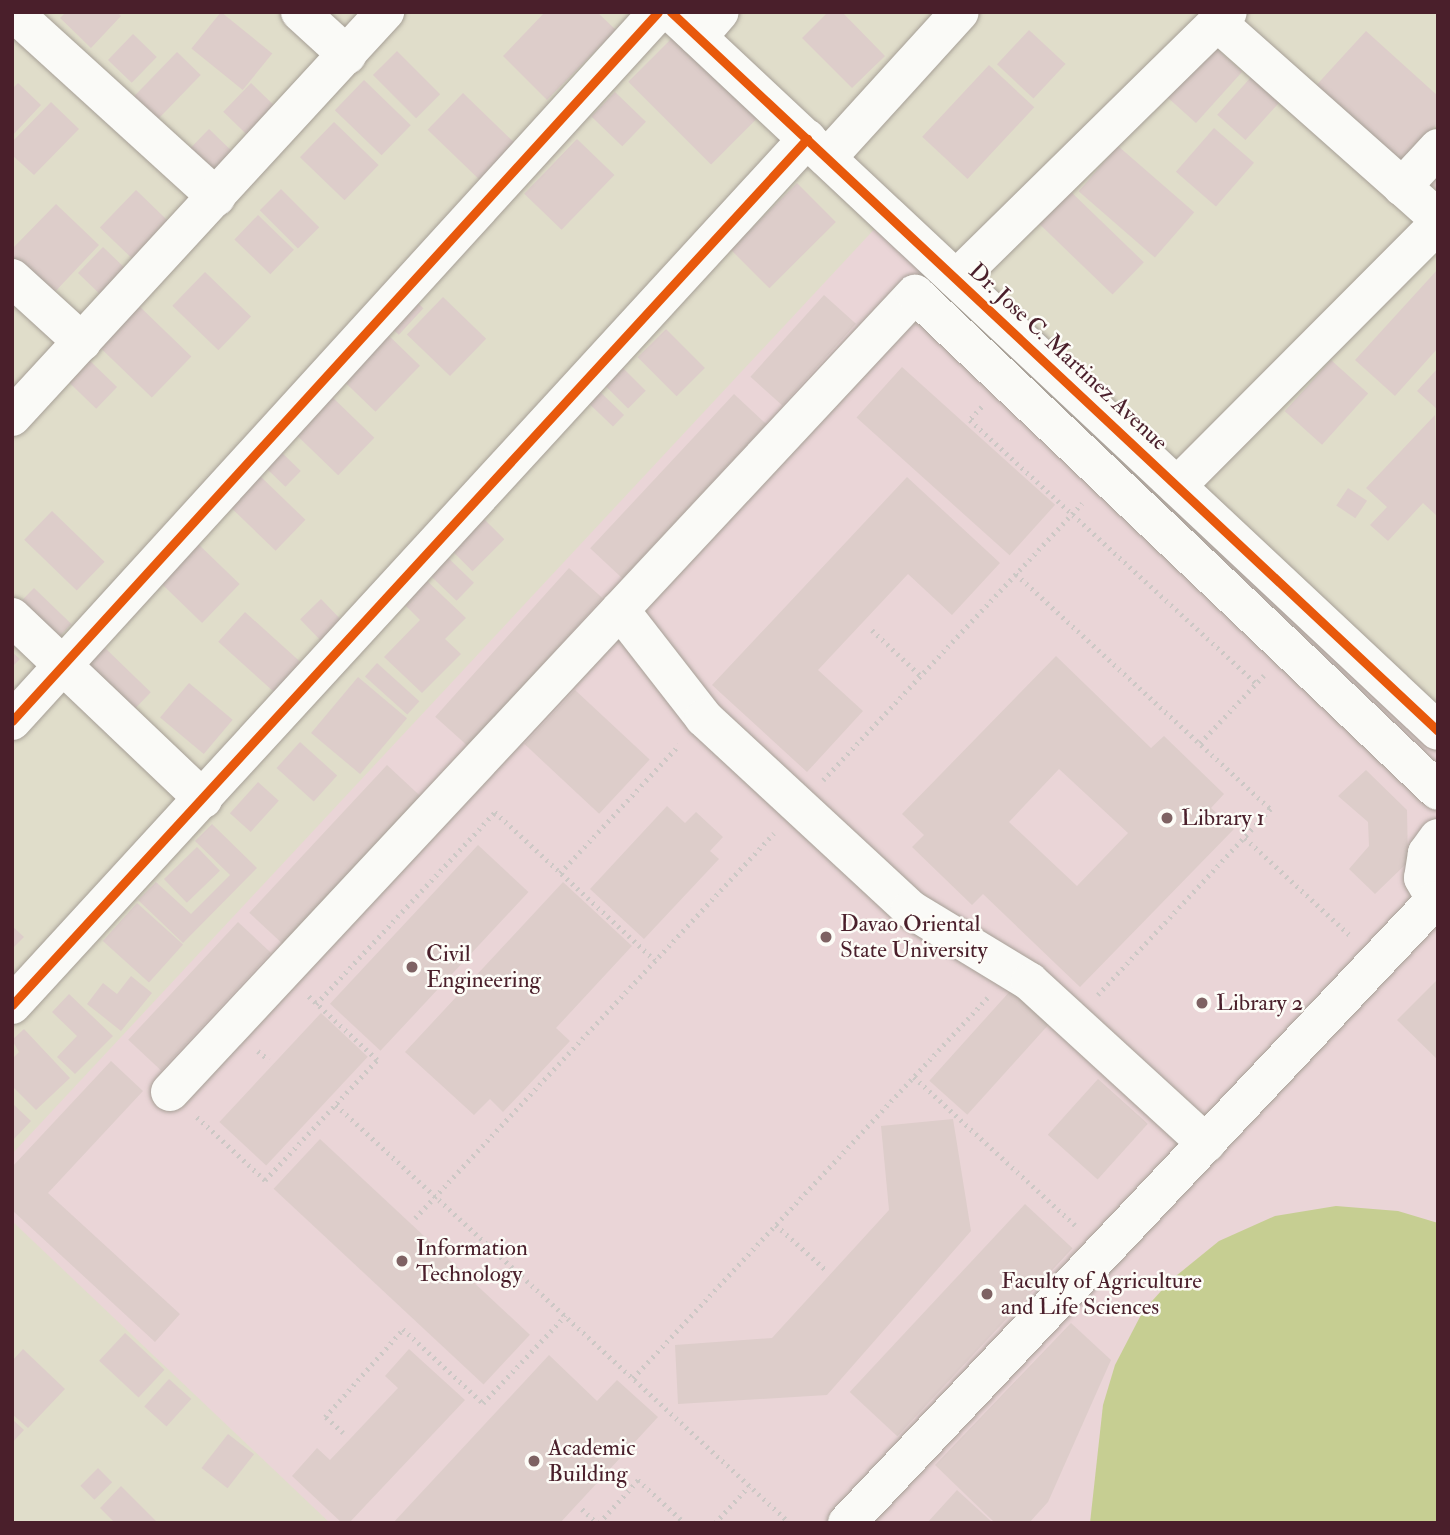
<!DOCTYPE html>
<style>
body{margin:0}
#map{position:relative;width:1450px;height:1535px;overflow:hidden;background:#e0ddca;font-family:"IM FELL Double Pica",serif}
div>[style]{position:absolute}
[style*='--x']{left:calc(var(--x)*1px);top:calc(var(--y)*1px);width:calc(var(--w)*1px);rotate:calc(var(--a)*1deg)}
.built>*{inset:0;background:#ead5d7}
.green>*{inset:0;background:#c6ce92}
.building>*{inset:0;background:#ddcdca;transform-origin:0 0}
.path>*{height:4.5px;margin-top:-2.25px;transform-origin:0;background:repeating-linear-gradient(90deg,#ccc8c5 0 2px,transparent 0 7px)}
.roads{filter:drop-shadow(0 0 2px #a69f96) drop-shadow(0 0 2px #a69f96)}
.minor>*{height:38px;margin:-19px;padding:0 19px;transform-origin:19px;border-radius:19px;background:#fafaf7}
.cycleway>*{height:9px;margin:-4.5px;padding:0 4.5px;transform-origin:4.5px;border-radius:4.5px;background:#e8590c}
.dots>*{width:19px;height:19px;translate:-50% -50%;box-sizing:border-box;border:4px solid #fdfcf7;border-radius:50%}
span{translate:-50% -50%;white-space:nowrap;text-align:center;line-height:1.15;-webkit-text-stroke:5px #fdfcf7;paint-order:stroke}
.street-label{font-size:23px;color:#4a1f2b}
.poi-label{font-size:23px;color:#4a1f2b}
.left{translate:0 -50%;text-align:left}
.frame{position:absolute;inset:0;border:14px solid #4a1f2b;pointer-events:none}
</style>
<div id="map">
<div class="built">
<i style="clip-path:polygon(895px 207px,1438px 720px,1438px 1523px,330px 1523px,12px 1221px,12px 1154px)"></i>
</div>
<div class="green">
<i style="clip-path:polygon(1336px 1206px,1398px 1211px,1438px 1223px,1438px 1523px,1090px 1523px,1103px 1405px,1115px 1365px,1143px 1311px,1171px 1280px,1219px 1241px,1275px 1216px)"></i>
</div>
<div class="building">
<i style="clip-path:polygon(66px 12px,117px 12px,121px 16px,91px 48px,60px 18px)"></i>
<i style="left:221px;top:12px;width:66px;height:47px;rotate:39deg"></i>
<i style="clip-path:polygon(545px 12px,597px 12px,616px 30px,547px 100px,503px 56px)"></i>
<i style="clip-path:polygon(828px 12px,842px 12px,885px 56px,852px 88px,802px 38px)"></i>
<i style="left:1029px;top:30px;width:50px;height:47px;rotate:43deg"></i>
<i style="clip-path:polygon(1366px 31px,1438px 96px,1438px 123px,1397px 168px,1311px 91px)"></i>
<i style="left:133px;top:34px;width:33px;height:36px;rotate:44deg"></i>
<i style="left:675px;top:35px;width:117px;height:66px;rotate:45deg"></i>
<i style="left:1208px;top:41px;width:46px;height:69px;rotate:42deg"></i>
<i style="left:397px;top:51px;width:61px;height:34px;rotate:45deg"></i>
<i style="left:177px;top:52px;width:33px;height:62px;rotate:44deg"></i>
<i style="left:989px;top:65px;width:62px;height:98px;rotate:43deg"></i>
<i style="left:1252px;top:76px;width:38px;height:52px;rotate:42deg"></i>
<i style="left:364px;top:80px;width:65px;height:42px;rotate:44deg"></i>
<i style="clip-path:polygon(18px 83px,41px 105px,12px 136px,12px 89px)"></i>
<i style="left:251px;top:83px;width:32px;height:40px;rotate:44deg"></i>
<i style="left:615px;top:92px;width:43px;height:34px;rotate:44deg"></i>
<i style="left:463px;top:93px;width:74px;height:51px;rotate:44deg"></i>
<i style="clip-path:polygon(51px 102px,79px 129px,34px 175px,12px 155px,12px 142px)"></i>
<i style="left:334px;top:122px;width:62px;height:49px;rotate:44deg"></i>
<i style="left:1214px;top:128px;width:53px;height:58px;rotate:41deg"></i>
<i style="left:209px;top:129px;width:37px;height:37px;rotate:44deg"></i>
<i style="left:577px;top:139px;width:52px;height:76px;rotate:44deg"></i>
<i style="left:1118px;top:146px;width:101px;height:60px;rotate:41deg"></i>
<i style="clip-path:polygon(1438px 166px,1438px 191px,1425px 180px)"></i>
<i style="left:797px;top:183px;width:55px;height:94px;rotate:45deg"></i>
<i style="left:281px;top:189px;width:54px;height:30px;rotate:45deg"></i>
<i style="left:136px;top:190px;width:49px;height:52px;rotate:44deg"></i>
<i style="left:1069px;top:190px;width:104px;height:45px;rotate:44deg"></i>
<i style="clip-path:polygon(56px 204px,99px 245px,52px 295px,12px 257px,12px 249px)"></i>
<i style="left:258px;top:215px;width:50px;height:34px;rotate:44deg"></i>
<i style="left:103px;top:247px;width:30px;height:36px;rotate:44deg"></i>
<i style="clip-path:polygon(1438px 269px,1438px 348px,1395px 396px,1355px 360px)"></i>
<i style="left:205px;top:272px;width:64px;height:47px;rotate:44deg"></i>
<i style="left:408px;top:294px;width:21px;height:36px;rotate:43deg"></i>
<i style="left:824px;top:295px;width:43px;height:110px;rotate:42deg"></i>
<i style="left:443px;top:297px;width:60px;height:52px;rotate:44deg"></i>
<i style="left:136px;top:303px;width:77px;height:57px;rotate:44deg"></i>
<i style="left:666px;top:329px;width:55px;height:40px;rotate:45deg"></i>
<i style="left:384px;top:331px;width:50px;height:64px;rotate:44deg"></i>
<i style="left:89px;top:360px;width:39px;height:30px;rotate:44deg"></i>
<i style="left:1331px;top:360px;width:50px;height:69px;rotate:42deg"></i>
<i style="left:621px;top:366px;width:35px;height:25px;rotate:45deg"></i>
<i style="left:902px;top:367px;width:206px;height:68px;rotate:42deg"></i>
<i style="clip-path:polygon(1438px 368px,1438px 410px,1417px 391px)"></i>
<i style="left:596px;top:388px;width:39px;height:16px;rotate:44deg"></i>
<i style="left:329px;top:394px;width:63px;height:52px;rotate:44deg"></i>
<i style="left:734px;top:394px;width:44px;height:211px;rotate:43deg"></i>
<i style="clip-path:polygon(1435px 415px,1438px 517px,1423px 503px,1388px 541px,1370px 525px,1387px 507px,1366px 488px)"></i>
<i style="left:277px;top:448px;width:33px;height:22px;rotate:44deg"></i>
<i style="left:258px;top:474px;width:66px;height:43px;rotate:44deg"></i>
<i style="clip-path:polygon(907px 477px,1000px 563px,952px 615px,908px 574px,818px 670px,863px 711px,807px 772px,712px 685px)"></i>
<i style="left:1348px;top:488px;width:23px;height:21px;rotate:34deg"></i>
<i style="left:52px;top:511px;width:73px;height:40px;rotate:44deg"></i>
<i style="left:481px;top:516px;width:33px;height:45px;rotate:45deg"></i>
<i style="left:195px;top:541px;width:62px;height:54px;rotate:44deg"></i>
<i style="left:443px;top:553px;width:43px;height:25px;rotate:44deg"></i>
<i style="left:569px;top:568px;width:45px;height:200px;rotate:42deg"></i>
<i style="clip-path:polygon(424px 578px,466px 618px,445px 639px,461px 654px,422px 693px,384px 657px,420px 620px,401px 601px)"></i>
<i style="left:34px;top:588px;width:52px;height:29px;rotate:44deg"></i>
<i style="left:321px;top:599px;width:32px;height:29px;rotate:46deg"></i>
<i style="left:245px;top:612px;width:75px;height:40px;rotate:42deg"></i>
<i style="left:104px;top:647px;width:65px;height:32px;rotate:44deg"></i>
<i style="clip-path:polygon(12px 652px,20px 659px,12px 667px)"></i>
<i style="clip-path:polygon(evenodd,1056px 656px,1151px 748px,1164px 736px,1224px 794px,1211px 808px,1234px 829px,1080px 987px,983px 894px,972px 905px,912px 847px,924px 835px,902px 814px,1056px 656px,1059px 769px,1128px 833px,1077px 886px,1009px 822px,1059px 769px)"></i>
<i style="left:377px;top:663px;width:57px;height:18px;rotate:42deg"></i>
<i style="left:358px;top:677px;width:64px;height:73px;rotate:40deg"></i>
<i style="left:189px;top:683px;width:57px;height:45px;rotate:40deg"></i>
<i style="left:575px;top:690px;width:102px;height:74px;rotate:43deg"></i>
<i style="left:300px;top:742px;width:50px;height:35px;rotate:42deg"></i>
<i style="left:387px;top:765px;width:47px;height:202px;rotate:43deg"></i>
<i style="clip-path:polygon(1366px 770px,1407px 810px,1408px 862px,1375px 894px,1349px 869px,1369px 846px,1368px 822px,1338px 796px)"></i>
<i style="left:258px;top:782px;width:28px;height:42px;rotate:42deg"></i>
<i style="clip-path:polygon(667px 806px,685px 823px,696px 812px,723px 837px,710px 851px,719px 859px,644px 939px,590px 889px)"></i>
<i style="clip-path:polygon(212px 824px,257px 868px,183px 943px,138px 900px,156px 882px,191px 914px,230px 875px,195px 841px)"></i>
<i style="left:478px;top:845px;width:69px;height:217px;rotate:43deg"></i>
<i style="left:197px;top:847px;width:33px;height:46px;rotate:46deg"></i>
<i style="clip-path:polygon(563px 882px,632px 946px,556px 1028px,570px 1041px,503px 1112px,490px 1099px,474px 1115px,405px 1052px)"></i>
<i style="left:137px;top:903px;width:62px;height:51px;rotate:42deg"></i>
<i style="left:238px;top:922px;width:45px;height:161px;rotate:43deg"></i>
<i style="clip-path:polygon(12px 926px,24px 937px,12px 949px)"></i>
<i style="clip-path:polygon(131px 976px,152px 993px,121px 1031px,87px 1004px,103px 983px,117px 994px)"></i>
<i style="clip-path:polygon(1438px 979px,1438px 1060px,1397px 1020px)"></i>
<i style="left:1011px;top:990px;width:51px;height:122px;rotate:42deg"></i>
<i style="clip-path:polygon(69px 994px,113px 1036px,75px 1074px,57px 1057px,77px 1036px,52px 1012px)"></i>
<i style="left:321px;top:1013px;width:64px;height:149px;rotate:43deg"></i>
<i style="clip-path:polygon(24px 1029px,70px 1078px,36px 1110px,12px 1086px,12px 1059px,19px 1052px,12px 1040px)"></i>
<i style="clip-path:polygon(111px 1061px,143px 1091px,48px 1193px,180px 1314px,155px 1342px,12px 1210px,12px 1167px)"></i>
<i style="left:1098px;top:1079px;width:67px;height:75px;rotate:42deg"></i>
<i style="clip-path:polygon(12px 1103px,31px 1121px,12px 1141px)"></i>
<i style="clip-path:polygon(953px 1119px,971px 1231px,827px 1395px,678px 1404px,675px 1345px,772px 1338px,889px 1210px,881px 1126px)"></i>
<i style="left:320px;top:1139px;width:287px;height:68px;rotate:43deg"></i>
<i style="left:1025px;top:1204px;width:65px;height:257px;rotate:43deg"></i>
<i style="clip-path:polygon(1071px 1323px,1111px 1360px,1048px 1502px,1029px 1523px,995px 1523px,935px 1465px)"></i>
<i style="left:125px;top:1333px;width:54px;height:38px;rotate:43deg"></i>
<i style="clip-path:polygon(23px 1349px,65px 1389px,28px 1428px,12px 1414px,12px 1361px)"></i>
<i style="clip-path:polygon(409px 1349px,465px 1400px,349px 1523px,342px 1523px,292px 1476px,317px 1448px,330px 1460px,350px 1439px,398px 1388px,385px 1376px)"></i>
<i style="clip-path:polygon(549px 1355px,597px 1401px,617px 1380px,658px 1417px,560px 1523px,393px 1523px)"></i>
<i style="left:169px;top:1379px;width:30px;height:37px;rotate:42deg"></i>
<i style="clip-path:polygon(12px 1419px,24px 1430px,12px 1443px)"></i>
<i style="left:228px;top:1434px;width:33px;height:43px;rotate:38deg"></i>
<i style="left:98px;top:1468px;width:20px;height:25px;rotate:45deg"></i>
<i style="clip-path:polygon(121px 1486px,158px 1523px,115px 1523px,100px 1508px)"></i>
<i style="clip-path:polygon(957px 1490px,993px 1523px,927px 1523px)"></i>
</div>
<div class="path">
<i style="--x:982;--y:407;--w:18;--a:133"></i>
<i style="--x:970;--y:420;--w:389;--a:42.6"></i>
<i style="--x:1016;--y:574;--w:347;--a:42.7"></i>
<i style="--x:1271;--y:809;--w:254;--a:132.9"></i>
<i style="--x:872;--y:630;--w:67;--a:43.2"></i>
<i style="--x:1200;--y:743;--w:93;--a:-46.7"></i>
<i style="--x:823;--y:780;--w:379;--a:-46.9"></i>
<i style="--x:1245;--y:838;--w:146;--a:42.8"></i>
<i style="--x:560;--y:873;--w:175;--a:-47.1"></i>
<i style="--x:316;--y:1004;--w:262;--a:-47"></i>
<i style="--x:495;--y:812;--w:218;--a:42.8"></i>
<i style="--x:258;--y:1051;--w:14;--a:39"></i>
<i style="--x:914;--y:1077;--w:222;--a:42.6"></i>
<i style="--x:336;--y:1105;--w:617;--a:42.64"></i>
<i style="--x:197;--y:1117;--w:93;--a:42.8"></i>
<i style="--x:265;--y:1180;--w:164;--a:-47"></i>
<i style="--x:377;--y:1060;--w:94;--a:-137.2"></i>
<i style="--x:415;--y:1218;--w:526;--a:-47"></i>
<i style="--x:776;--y:1225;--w:69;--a:42"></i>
<i style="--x:633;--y:1378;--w:521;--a:-47.02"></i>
<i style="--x:343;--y:1433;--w:24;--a:-138"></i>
<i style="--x:325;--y:1417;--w:118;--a:-48.4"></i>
<i style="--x:403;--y:1329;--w:109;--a:42.8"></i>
<i style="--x:483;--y:1403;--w:120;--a:-46.7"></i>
<i style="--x:582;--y:1509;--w:21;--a:43"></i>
<i style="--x:599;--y:1523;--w:58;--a:-47.8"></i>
<i style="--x:638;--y:1480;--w:64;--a:42.5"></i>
<i style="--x:715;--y:1523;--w:50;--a:-47.4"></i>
</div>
<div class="roads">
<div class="minor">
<i style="--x:13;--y:12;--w:275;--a:42.3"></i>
<i style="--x:300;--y:12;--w:64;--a:42.5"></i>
<i style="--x:671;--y:12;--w:1051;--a:43.15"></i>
<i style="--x:1218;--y:23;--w:294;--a:41.6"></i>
<i style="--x:698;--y:37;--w:33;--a:-49"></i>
<i style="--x:827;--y:158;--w:197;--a:-47.7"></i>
<i style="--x:1402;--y:187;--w:53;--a:-47.3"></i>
<i style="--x:12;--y:278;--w:95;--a:42.4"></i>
<i style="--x:956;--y:279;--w:381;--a:-44.5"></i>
<i style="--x:12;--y:417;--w:551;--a:-47.36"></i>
<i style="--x:1177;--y:486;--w:370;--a:-45.1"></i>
<i style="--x:620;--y:610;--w:137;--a:52.1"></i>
<i style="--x:704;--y:718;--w:281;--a:42.8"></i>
<i style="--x:910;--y:909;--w:140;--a:31.3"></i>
<i style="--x:1030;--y:982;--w:239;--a:42.5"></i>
<i style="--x:12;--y:617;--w:264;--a:43.6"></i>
<i style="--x:12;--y:721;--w:959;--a:-47.66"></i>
<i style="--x:1438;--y:838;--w:19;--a:126"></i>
<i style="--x:1427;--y:853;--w:25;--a:99"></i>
<i style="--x:1423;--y:878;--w:30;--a:60"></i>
<i style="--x:12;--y:1005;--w:1176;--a:-47.45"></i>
<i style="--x:170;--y:1092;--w:1092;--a:-46.97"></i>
<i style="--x:915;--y:294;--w:721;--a:43.54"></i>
<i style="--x:847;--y:1523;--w:855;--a:-46.66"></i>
</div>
</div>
<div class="cycleway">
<i style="--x:671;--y:12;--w:1051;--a:43.15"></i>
<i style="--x:12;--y:721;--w:959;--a:-47.66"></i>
<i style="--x:12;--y:1005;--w:1176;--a:-47.45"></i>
</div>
<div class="dots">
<i style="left:1167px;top:818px;background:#7e6263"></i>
<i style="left:826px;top:937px;background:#7e6263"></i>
<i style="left:412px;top:967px;background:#7e6263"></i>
<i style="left:1202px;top:1003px;background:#7e6263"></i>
<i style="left:402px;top:1261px;background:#7e6263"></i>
<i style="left:987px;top:1294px;background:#7e6263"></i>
<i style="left:534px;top:1461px;background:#7e6263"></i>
</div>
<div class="street-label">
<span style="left:1068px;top:357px;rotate:43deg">Dr. Jose C. Martinez Avenue</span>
</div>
<div class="poi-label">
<span class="left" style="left:1181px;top:818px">Library 1</span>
<span class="left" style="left:840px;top:937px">Davao Oriental<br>State University</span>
<span class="left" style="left:426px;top:967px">Civil<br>Engineering</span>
<span class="left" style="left:1216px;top:1003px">Library 2</span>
<span class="left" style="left:416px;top:1261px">Information<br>Technology</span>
<span class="left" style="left:1001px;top:1294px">Faculty of Agriculture<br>and Life Sciences</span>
<span class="left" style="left:548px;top:1461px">Academic<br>Building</span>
</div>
<div class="frame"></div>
</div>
